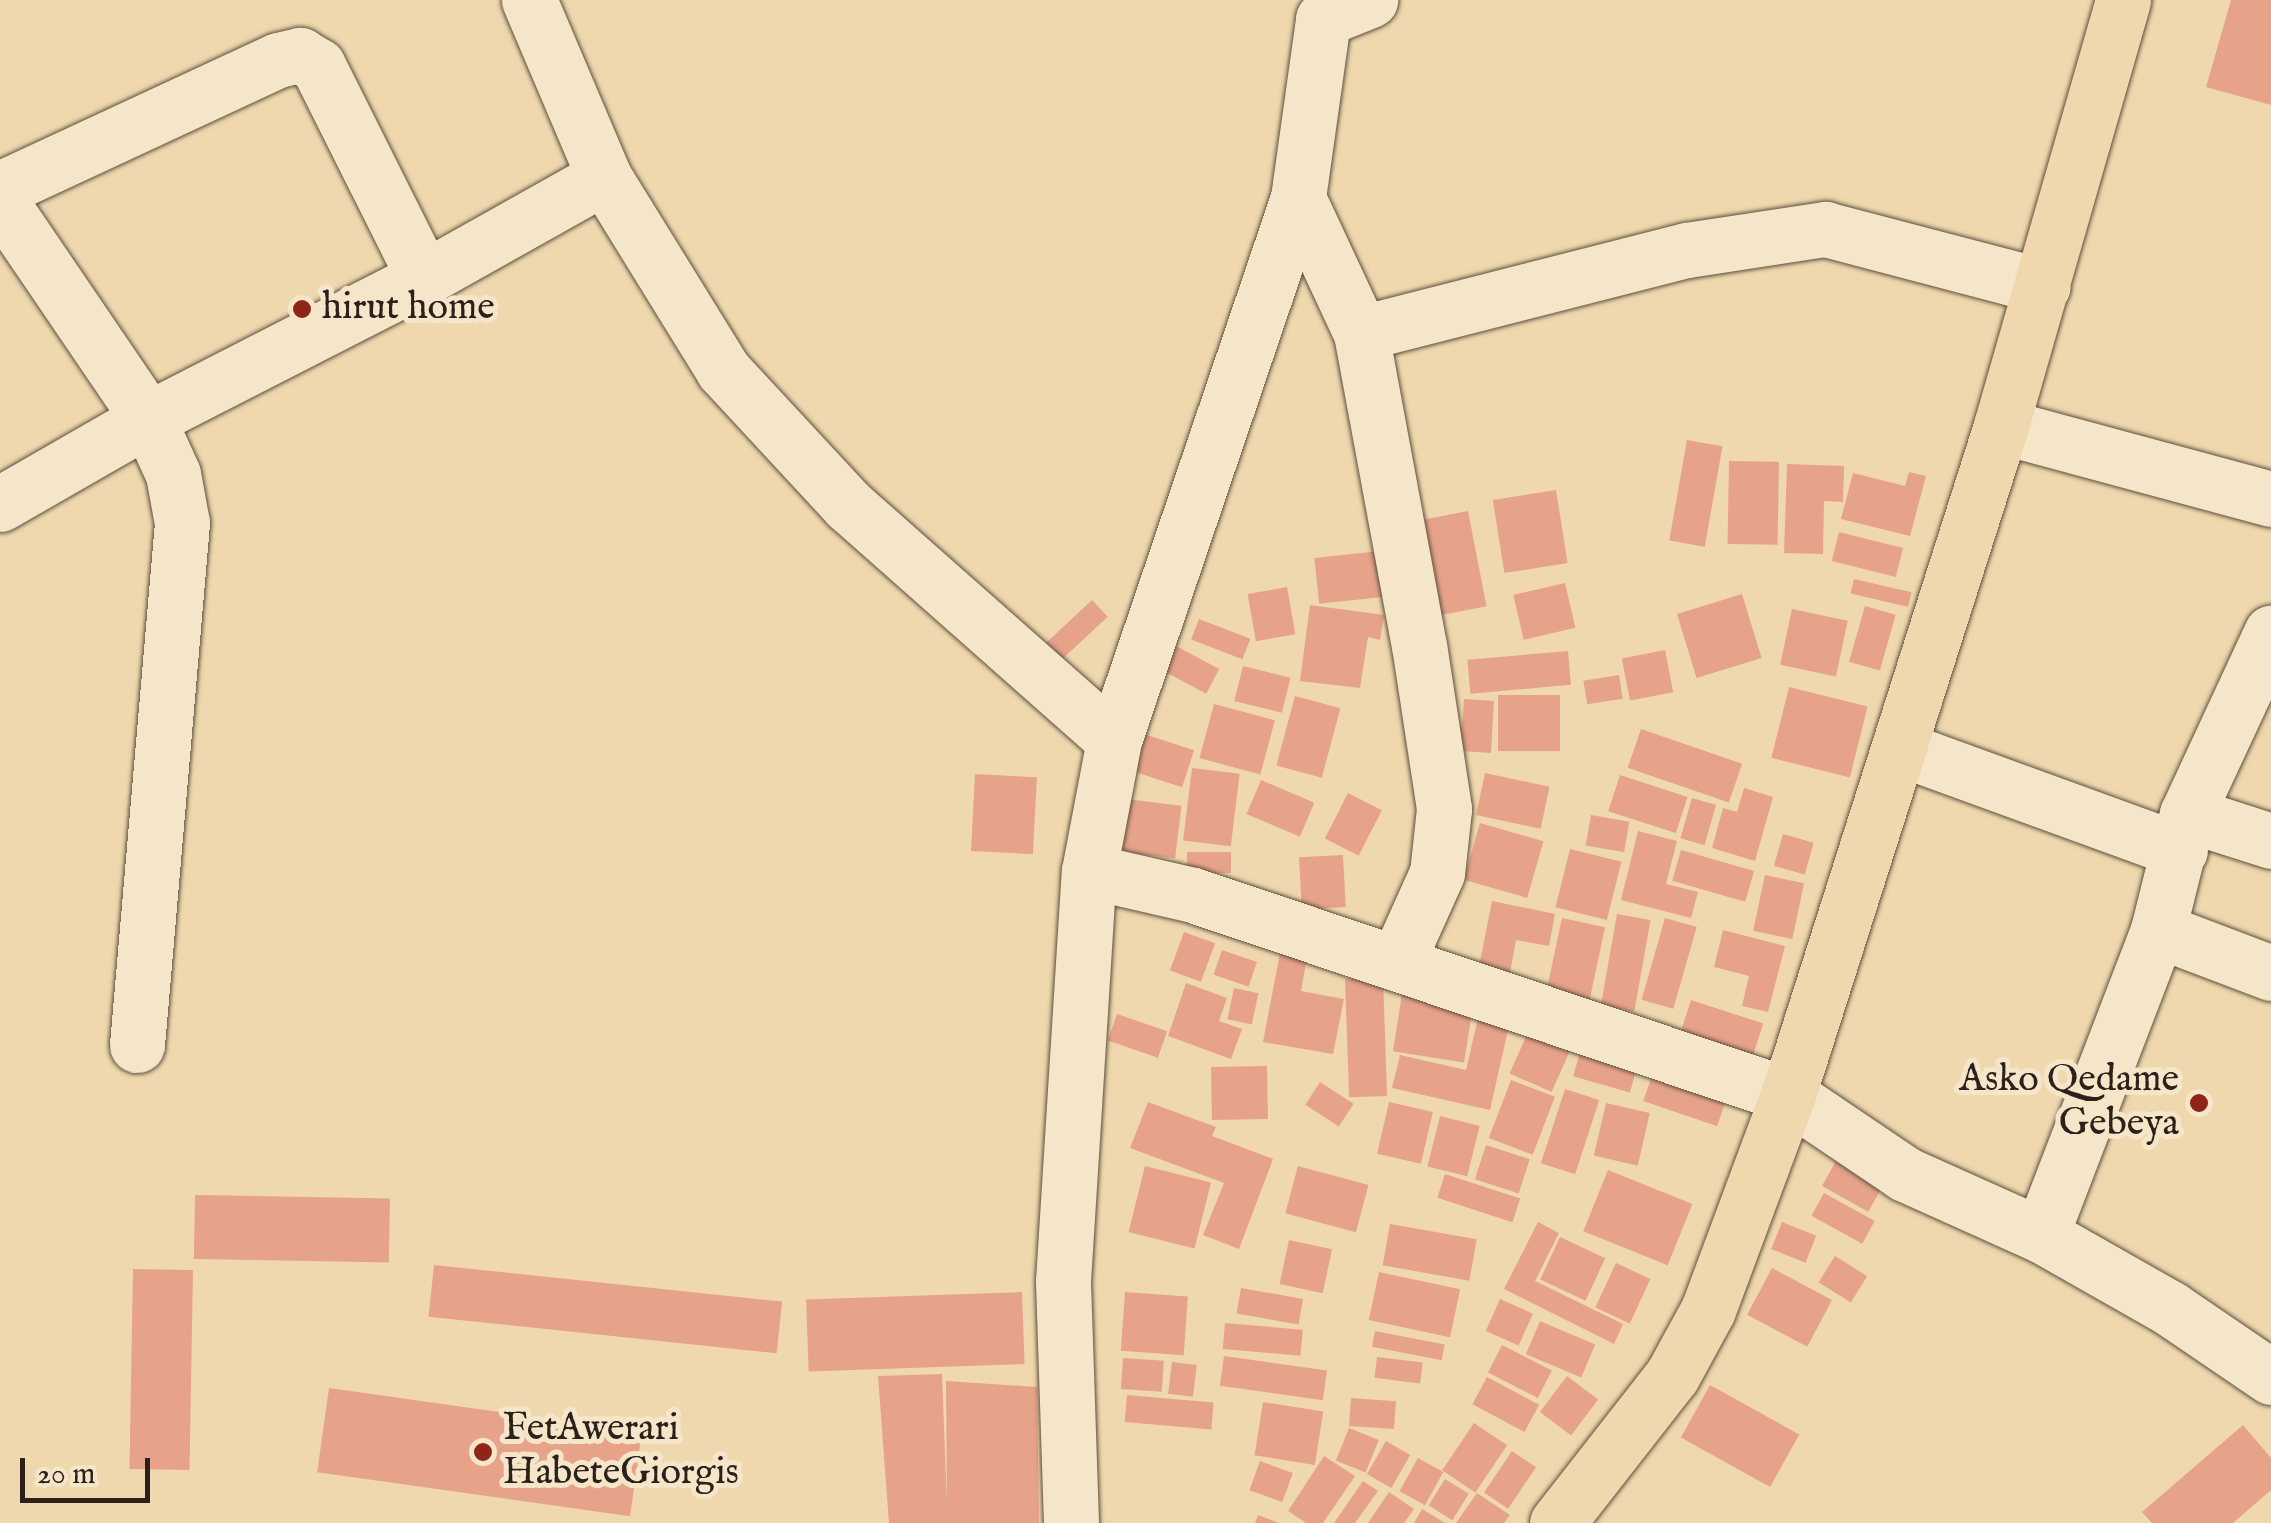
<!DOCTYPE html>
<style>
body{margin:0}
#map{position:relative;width:2271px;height:1523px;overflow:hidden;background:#efd8ad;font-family:"IM FELL English",serif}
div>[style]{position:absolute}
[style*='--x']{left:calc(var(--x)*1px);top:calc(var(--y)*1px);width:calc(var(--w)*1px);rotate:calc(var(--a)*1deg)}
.building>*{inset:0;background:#e7a389;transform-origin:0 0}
.roads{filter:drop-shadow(0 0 2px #5d4f3f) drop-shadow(0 0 2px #5d4f3f)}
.minor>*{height:55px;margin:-27.5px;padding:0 27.5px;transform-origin:27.5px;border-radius:27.5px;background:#f5e6ca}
.major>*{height:55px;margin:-27.5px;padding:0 27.5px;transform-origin:27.5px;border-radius:27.5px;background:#efd8ad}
.dots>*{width:28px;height:28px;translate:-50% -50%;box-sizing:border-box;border:5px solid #f5e6ca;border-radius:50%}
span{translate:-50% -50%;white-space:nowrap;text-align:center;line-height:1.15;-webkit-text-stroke:10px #f5e6ca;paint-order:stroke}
.poi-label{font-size:38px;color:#2c211a}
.left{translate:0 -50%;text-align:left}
.right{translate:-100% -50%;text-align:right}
.scale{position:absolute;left:20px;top:1458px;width:130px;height:45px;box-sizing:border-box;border:5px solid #2c211a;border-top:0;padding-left:12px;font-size:30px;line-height:35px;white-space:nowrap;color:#2c211a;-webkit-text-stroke:8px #f5e6ca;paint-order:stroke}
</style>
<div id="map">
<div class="building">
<i style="clip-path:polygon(2231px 0,2271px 0,2271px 105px,2206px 87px)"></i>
<i style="left:1687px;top:440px;width:36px;height:102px;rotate:10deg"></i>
<i style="left:1729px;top:461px;width:50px;height:83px;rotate:1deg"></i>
<i style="clip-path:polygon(1787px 464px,1844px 466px,1843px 502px,1824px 501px,1823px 554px,1784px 553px)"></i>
<i style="clip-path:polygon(1909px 472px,1926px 476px,1910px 536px,1841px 519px,1853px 473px,1905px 486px)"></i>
<i style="left:1556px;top:490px;width:74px;height:64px;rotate:81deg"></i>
<i style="left:1468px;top:511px;width:97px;height:59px;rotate:79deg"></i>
<i style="left:1839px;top:532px;width:66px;height:30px;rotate:14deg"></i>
<i style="left:1380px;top:551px;width:46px;height:66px;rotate:84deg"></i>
<i style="left:1854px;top:579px;width:59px;height:15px;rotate:13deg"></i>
<i style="left:1565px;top:583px;width:46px;height:53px;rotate:77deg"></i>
<i style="left:1287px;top:587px;width:48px;height:40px;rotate:80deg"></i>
<i style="left:1742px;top:594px;width:67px;height:68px;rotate:73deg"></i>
<i style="left:1092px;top:600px;width:23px;height:63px;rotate:47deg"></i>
<i style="clip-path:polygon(1310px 605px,1384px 615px,1380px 640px,1368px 637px,1360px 688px,1300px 681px)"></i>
<i style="left:1865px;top:606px;width:32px;height:58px;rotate:16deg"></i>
<i style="left:1792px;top:609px;width:57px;height:57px;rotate:12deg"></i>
<i style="left:1199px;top:619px;width:55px;height:22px;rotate:21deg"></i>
<i style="left:1176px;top:646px;width:49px;height:28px;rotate:28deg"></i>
<i style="left:1665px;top:650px;width:43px;height:44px;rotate:79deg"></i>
<i style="left:1568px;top:651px;width:34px;height:101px;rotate:85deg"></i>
<i style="left:1243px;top:666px;width:49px;height:36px;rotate:14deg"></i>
<i style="left:1619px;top:675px;width:24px;height:36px;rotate:81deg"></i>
<i style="left:1789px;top:687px;width:81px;height:73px;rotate:14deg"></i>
<i style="left:1498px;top:695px;width:62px;height:56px"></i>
<i style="left:1295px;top:696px;width:47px;height:72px;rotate:15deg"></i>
<i style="clip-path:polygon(1464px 699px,1494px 701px,1491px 753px,1447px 750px,1449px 726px,1462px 727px)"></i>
<i style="left:1214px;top:704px;width:63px;height:56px;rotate:15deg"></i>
<i style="left:1641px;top:729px;width:107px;height:41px;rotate:19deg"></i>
<i style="left:1138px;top:732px;width:59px;height:39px;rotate:18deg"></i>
<i style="left:1192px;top:768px;width:48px;height:73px;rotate:7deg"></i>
<i style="left:1485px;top:773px;width:66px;height:43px;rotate:12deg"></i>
<i style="left:975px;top:774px;width:62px;height:77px;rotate:3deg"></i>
<i style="left:1620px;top:775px;width:71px;height:38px;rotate:18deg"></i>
<i style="left:1261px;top:780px;width:58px;height:37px;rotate:23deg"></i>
<i style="clip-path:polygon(1744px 788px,1773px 797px,1755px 861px,1712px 848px,1723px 808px,1737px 812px)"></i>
<i style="left:1348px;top:793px;width:38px;height:51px;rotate:27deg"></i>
<i style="left:1118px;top:798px;width:64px;height:53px;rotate:7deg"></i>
<i style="left:1692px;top:798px;width:25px;height:42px;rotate:16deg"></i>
<i style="left:1591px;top:815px;width:39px;height:31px;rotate:10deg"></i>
<i style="left:1480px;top:823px;width:66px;height:59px;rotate:16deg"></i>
<i style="clip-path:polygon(1638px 831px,1677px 841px,1666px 884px,1698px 892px,1691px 918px,1621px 900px)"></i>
<i style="left:1783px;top:834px;width:32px;height:33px;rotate:16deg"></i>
<i style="left:1570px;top:849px;width:53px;height:60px;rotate:14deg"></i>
<i style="left:1681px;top:850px;width:76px;height:32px;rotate:16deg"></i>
<i style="left:1231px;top:852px;width:21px;height:44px;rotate:90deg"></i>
<i style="left:1343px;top:855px;width:52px;height:44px;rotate:87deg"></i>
<i style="left:1765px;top:875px;width:40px;height:57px;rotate:12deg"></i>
<i style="clip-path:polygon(1492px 901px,1555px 914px,1549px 946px,1516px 940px,1510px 973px,1479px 967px)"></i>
<i style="left:1617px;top:914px;width:34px;height:93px;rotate:10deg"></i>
<i style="left:1562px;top:918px;width:44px;height:76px;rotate:12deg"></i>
<i style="left:1665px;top:918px;width:33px;height:85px;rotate:16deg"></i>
<i style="clip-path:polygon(1723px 930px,1785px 946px,1768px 1012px,1742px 1006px,1749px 976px,1714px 967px)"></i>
<i style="left:1184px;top:932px;width:33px;height:41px;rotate:20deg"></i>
<i style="left:1222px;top:950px;width:37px;height:26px;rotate:19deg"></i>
<i style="clip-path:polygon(1280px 953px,1307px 958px,1301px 991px,1344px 999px,1333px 1054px,1263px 1042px)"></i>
<i style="left:1383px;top:978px;width:118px;height:38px;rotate:88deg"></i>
<i style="clip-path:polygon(1186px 983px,1227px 998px,1219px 1021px,1242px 1029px,1231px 1059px,1168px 1036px)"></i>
<i style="left:1234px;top:988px;width:25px;height:32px;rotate:12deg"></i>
<i style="left:1402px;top:994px;width:72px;height:58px;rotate:9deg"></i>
<i style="left:1691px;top:1000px;width:76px;height:43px;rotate:18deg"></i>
<i style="clip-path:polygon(1481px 1005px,1512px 1012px,1490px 1110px,1392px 1088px,1400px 1055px,1466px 1070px)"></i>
<i style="left:1117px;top:1014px;width:53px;height:28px;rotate:19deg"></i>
<i style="left:1536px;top:1014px;width:46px;height:65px;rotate:24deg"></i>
<i style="left:1585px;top:1035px;width:59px;height:43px;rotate:16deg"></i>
<i style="left:1656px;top:1064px;width:78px;height:39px;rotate:19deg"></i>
<i style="left:1267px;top:1066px;width:53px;height:56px;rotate:89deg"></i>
<i style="left:1511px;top:1080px;width:47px;height:62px;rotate:21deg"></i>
<i style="left:1320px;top:1082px;width:40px;height:27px;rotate:33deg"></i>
<i style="left:1565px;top:1089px;width:36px;height:78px;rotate:18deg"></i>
<i style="clip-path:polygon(1148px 1102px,1216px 1127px,1212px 1136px,1273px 1159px,1239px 1249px,1203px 1235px,1224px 1183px,1130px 1148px)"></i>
<i style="left:1389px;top:1102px;width:45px;height:53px;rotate:13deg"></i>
<i style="left:1606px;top:1103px;width:45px;height:54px;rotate:13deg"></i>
<i style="left:1440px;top:1116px;width:41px;height:52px;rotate:14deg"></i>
<i style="left:1486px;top:1145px;width:46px;height:36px;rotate:18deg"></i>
<i style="left:1837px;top:1159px;width:53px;height:31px;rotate:29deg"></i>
<i style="left:1145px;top:1166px;width:68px;height:68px;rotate:14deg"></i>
<i style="left:1298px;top:1166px;width:73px;height:49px;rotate:15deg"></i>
<i style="left:1608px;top:1170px;width:91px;height:66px;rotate:22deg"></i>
<i style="left:1445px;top:1174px;width:79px;height:25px;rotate:18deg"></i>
<i style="left:1824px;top:1193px;width:58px;height:26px;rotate:29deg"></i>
<i style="left:195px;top:1195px;width:195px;height:64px;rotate:1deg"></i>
<i style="clip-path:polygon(1538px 1222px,1559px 1233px,1535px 1281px,1623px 1324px,1614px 1344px,1504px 1289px)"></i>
<i style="left:1782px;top:1222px;width:37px;height:29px;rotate:22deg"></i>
<i style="left:1390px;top:1224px;width:88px;height:42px;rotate:10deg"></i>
<i style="left:1560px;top:1237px;width:50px;height:47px;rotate:25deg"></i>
<i style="left:1289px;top:1240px;width:44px;height:45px;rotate:12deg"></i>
<i style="left:1835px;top:1256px;width:38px;height:31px;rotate:32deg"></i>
<i style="left:1616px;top:1263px;width:38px;height:49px;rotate:25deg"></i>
<i style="left:434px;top:1265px;width:350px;height:52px;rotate:6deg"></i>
<i style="left:1772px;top:1268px;width:68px;height:53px;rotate:28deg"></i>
<i style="left:133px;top:1269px;width:60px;height:200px;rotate:1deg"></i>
<i style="left:1379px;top:1272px;width:83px;height:49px;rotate:12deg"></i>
<i style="left:1241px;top:1288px;width:63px;height:26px;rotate:10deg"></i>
<i style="left:1022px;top:1292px;width:72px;height:216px;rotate:88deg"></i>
<i style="left:1125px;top:1292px;width:63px;height:59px;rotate:4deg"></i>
<i style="left:1500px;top:1299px;width:36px;height:35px;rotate:24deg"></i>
<i style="left:1540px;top:1321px;width:60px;height:36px;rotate:23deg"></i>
<i style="left:1225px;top:1323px;width:78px;height:26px;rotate:5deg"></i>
<i style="left:1375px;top:1331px;width:71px;height:16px;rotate:11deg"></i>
<i style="left:1502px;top:1345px;width:56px;height:31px;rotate:27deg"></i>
<i style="left:1224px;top:1356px;width:104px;height:30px;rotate:8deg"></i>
<i style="left:1377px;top:1357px;width:46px;height:21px;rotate:7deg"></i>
<i style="left:1123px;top:1358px;width:41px;height:31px;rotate:4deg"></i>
<i style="left:1172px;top:1362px;width:25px;height:32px;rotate:7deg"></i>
<i style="clip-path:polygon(942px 1374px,947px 1504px,946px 1381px,1037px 1387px,1039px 1523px,889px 1523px,878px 1376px)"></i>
<i style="left:1567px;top:1376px;width:39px;height:45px;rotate:37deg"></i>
<i style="left:1487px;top:1377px;width:59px;height:31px;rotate:28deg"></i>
<i style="left:1710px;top:1385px;width:102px;height:60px;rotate:29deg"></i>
<i style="left:329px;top:1388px;width:316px;height:85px;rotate:8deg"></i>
<i style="left:1127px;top:1395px;width:87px;height:27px;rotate:5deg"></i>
<i style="left:1351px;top:1398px;width:45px;height:28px;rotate:4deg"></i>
<i style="left:1263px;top:1402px;width:61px;height:54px;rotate:9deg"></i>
<i style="left:1474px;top:1423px;width:40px;height:57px;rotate:34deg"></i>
<i style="clip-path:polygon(2243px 1425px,2271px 1458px,2271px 1490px,2233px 1523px,2152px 1523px,2142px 1512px)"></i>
<i style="left:1349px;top:1428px;width:32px;height:35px;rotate:22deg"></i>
<i style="left:1386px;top:1441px;width:28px;height:38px;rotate:30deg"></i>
<i style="left:1512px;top:1451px;width:29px;height:50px;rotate:34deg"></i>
<i style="clip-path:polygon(1324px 1456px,1355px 1476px,1323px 1523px,1306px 1523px,1288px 1511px)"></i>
<i style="left:1418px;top:1458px;width:29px;height:38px;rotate:29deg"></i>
<i style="left:1260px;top:1461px;width:35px;height:31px;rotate:20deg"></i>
<i style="left:1445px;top:1479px;width:28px;height:31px;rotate:32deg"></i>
<i style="clip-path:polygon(1363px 1481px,1378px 1491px,1355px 1523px,1334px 1523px)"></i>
<i style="clip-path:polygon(1389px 1492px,1414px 1509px,1404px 1523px,1368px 1523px)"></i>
<i style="clip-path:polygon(1477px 1493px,1510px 1515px,1504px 1523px,1456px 1523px)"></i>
<i style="clip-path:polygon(1422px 1509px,1445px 1523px,1414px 1523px)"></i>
<i style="clip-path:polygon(1258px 1515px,1279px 1523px,1255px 1523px)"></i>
</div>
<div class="roads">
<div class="minor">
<i style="--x:529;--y:0;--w:192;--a:67"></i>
<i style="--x:604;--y:177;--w:227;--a:58.3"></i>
<i style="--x:723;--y:370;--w:184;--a:47.2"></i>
<i style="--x:848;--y:505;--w:355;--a:41.5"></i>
<i style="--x:1114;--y:740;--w:572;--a:-71.25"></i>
<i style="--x:1298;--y:198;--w:181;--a:-82"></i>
<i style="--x:1323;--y:19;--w:51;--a:-22"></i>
<i style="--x:0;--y:189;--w:306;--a:-24.9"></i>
<i style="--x:278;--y:60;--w:23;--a:-13"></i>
<i style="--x:300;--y:55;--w:21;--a:31"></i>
<i style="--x:318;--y:66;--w:237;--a:63.4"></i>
<i style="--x:1298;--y:198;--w:149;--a:65"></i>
<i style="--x:1361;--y:333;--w:317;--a:79.5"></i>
<i style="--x:1419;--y:645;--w:166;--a:81.3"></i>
<i style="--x:1444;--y:809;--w:64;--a:96.2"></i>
<i style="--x:1437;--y:873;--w:98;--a:114.2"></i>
<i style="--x:0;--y:201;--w:263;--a:55.8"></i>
<i style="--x:148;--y:419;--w:60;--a:65.6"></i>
<i style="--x:173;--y:474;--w:50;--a:79.6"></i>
<i style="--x:182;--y:523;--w:524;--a:94.93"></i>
<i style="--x:1361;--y:333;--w:336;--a:-14.3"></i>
<i style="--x:1687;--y:250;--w:140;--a:-8.7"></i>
<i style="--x:1825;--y:229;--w:225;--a:14.7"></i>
<i style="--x:2001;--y:426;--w:280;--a:15.1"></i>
<i style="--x:0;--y:504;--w:171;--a:-29.9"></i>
<i style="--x:148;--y:419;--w:310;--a:-27.1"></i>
<i style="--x:424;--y:278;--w:206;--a:-29.3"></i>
<i style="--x:1114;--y:740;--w:133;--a:100.8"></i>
<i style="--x:1089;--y:871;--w:107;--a:13"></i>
<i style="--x:1193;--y:895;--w:628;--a:18.58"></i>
<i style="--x:1788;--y:1095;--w:141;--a:34"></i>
<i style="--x:1905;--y:1174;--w:149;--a:24.2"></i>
<i style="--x:2041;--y:1235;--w:150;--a:29.6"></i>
<i style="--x:2171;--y:1309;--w:121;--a:34.2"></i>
<i style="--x:1899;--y:748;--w:299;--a:20"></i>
<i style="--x:2187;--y:814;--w:88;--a:17.8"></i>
<i style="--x:2158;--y:930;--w:121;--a:20.8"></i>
<i style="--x:2041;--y:1235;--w:327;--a:-69"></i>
<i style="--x:2158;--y:930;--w:120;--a:-76"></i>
<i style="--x:2187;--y:814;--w:200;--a:-65.1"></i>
<i style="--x:1071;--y:1523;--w:242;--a:-91.9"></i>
<i style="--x:1063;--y:1281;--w:411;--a:-86.4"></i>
</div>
<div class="major">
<i style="--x:1557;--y:1523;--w:187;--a:-52"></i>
<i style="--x:1672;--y:1376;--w:75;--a:-61.4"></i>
<i style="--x:1708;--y:1310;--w:229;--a:-69.6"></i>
<i style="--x:1788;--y:1095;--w:702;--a:-72.34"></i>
<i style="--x:2001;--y:426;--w:443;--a:-74"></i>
</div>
</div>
<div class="dots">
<i style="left:302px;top:309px;background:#8f2418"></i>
<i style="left:2199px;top:1103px;background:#8f2418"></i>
<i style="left:483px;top:1452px;background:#8f2418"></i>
</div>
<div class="poi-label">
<span class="left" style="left:322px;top:309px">hirut home</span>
<span class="right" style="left:2179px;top:1103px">Asko Qedame<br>Gebeya</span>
<span class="left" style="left:503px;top:1452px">FetAwerari<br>HabeteGiorgis</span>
</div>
<div class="scale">20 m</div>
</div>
